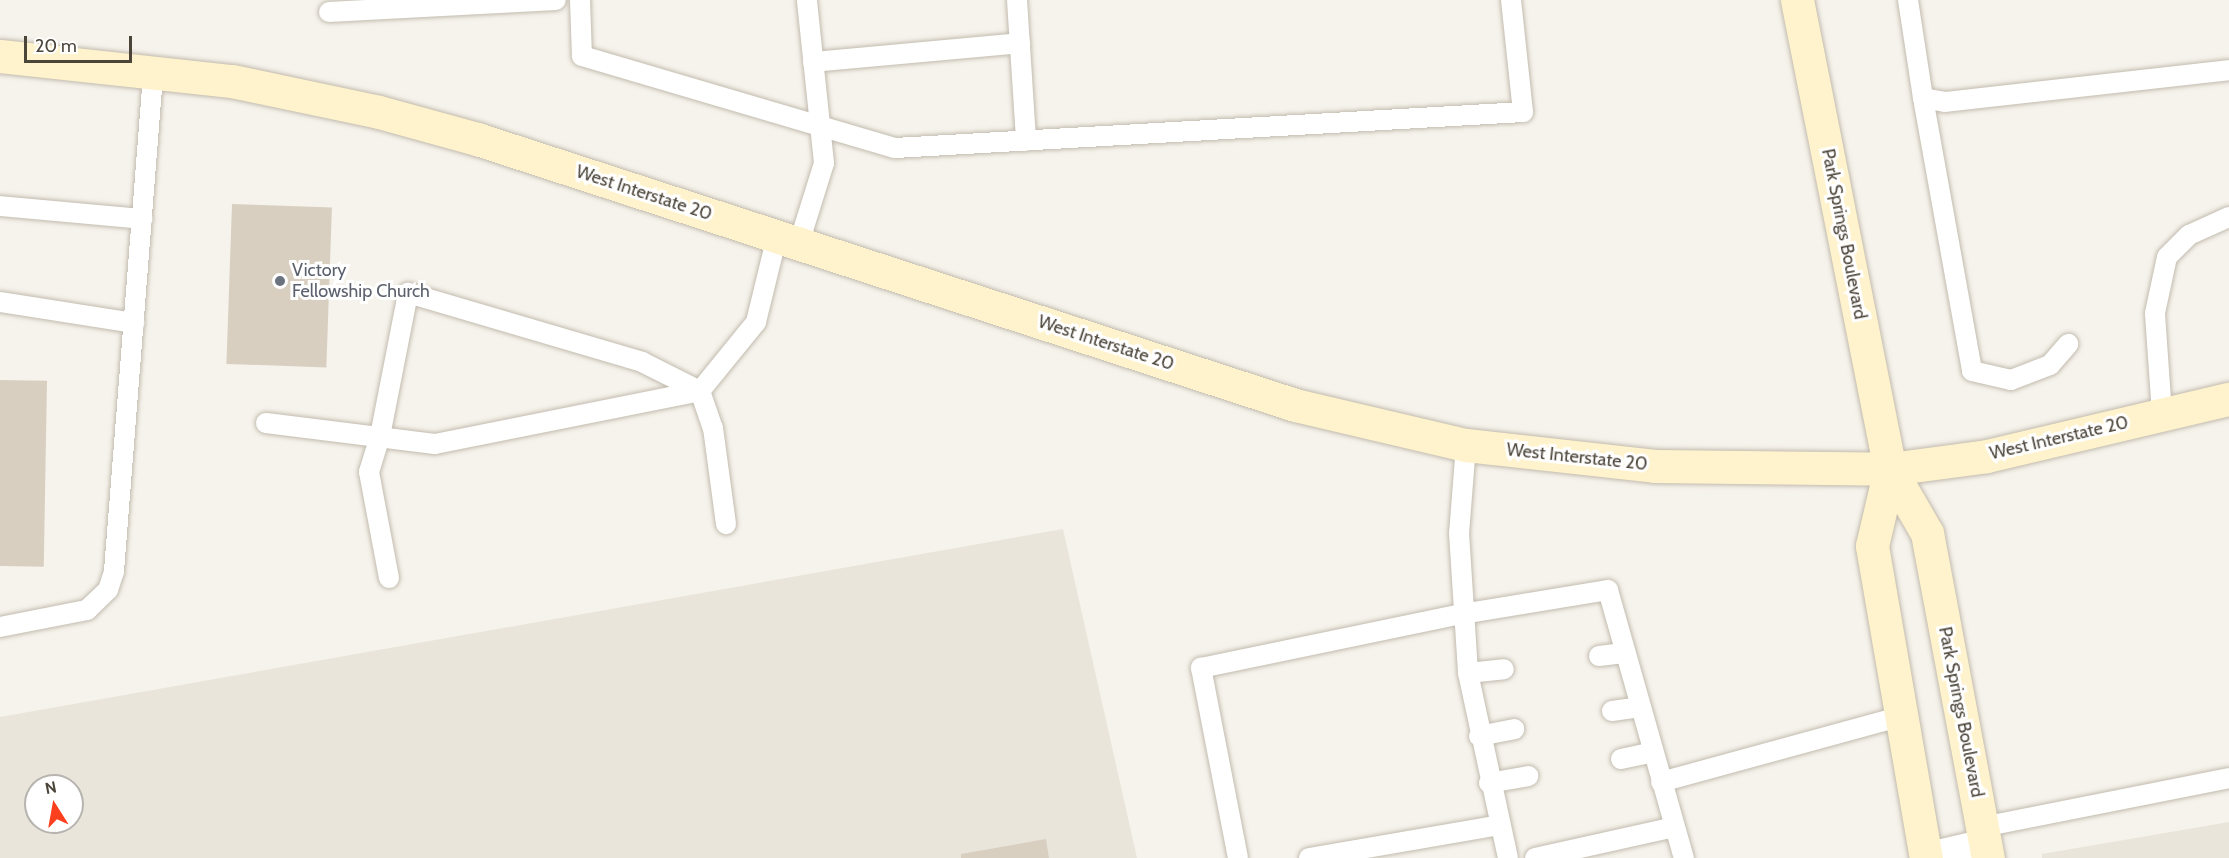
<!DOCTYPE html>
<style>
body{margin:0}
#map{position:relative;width:2229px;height:858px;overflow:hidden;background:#f6f3ec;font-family:Cabin,sans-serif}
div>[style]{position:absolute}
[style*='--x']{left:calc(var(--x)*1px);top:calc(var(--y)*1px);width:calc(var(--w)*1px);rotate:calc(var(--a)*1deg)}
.residential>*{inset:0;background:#eae5da}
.building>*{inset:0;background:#d8cfc1;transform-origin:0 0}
.roads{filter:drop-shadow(0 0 2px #c2bbae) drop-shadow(0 0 2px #c2bbae)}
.service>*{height:20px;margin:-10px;padding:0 10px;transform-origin:10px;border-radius:10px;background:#fff}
.tertiary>*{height:33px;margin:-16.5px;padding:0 16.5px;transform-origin:16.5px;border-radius:16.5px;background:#fff}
.secondary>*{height:33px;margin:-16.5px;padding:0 16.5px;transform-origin:16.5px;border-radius:16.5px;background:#fff3cd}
.dots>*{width:16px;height:16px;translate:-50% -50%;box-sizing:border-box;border:3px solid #fff;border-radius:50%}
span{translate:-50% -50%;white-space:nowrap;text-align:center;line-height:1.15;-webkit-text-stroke:6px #fff;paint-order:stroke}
.street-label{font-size:18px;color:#4b4439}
.worship-label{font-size:18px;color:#5b616d}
.left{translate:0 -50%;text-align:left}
.north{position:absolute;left:24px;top:774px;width:60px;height:60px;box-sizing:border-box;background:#fff;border:2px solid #b7b4b0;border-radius:50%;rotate:349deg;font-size:16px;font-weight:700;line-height:24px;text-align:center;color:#4b4439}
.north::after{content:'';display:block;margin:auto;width:21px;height:27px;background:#fc3f1d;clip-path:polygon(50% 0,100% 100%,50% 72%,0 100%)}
.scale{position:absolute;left:24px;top:36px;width:108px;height:27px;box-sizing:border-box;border:3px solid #4b4439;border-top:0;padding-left:8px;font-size:18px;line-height:21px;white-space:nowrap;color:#4b4439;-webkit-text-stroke:4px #fff;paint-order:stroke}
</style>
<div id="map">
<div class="residential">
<i style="clip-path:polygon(evenodd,1063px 529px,1137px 858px,0 858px,0 717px,1063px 529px,36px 786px,72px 786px,72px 822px,36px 822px,36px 786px)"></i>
<i style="clip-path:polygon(2229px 822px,2229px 858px,2042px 858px,2042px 854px)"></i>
</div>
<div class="building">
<i style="left:232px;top:204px;width:100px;height:160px;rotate:2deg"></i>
<i style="left:0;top:380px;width:47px;height:186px;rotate:1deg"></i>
<i style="clip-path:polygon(1046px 839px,1049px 858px,961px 858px,961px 854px)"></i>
</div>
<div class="roads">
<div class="service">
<i style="--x:580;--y:0;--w:56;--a:88"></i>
<i style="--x:582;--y:56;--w:326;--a:16.4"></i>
<i style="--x:895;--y:148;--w:629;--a:-3.28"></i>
<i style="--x:1523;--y:112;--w:113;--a:-96.1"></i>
<i style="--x:1017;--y:0;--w:141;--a:86.3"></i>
<i style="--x:1908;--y:0;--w:99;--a:81.3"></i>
<i style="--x:1923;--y:98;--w:22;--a:10"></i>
<i style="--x:1945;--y:102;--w:286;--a:-6.4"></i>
<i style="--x:329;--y:12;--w:227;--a:-3"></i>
<i style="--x:813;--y:62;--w:208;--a:-5.2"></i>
<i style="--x:1923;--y:98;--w:277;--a:79.8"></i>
<i style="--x:1972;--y:371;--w:40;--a:13"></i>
<i style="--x:2011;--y:380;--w:42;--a:-21"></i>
<i style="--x:2050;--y:365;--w:28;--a:-49"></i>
<i style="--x:0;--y:206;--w:143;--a:5.2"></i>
<i style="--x:799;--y:243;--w:84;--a:-72.6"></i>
<i style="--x:824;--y:163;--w:164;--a:-96"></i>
<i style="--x:0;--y:302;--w:136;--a:8.9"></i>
<i style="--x:2162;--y:414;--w:101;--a:-94"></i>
<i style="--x:2155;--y:313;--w:57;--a:-77.9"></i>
<i style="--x:2167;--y:257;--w:31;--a:-45"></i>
<i style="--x:2189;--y:235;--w:44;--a:-24.2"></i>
<i style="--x:266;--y:423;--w:170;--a:7.1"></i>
<i style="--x:435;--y:444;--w:270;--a:-11.3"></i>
<i style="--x:700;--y:391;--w:89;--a:-50.9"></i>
<i style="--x:756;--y:322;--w:89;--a:-76.3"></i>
<i style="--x:1466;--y:445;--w:88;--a:94.5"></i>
<i style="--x:1459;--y:533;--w:140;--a:86.3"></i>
<i style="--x:1468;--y:673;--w:189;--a:77.8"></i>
<i style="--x:389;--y:578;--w:108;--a:-100.7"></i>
<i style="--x:369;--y:472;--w:38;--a:-73"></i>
<i style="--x:380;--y:436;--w:146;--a:-78.9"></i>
<i style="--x:408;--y:293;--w:244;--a:16.4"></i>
<i style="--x:642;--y:362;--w:65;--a:26.6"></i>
<i style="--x:700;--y:391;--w:39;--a:71"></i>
<i style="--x:713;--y:428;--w:97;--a:82.3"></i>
<i style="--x:0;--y:627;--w:89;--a:-11.1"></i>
<i style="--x:87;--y:610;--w:29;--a:-44"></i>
<i style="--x:108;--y:590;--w:20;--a:-72"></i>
<i style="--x:114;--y:571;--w:500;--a:-85.5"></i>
<i style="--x:1599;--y:656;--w:25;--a:-7"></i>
<i style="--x:1468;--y:673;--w:36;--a:-6"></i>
<i style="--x:1612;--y:711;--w:28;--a:-8"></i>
<i style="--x:1479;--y:736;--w:36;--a:-11"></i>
<i style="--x:1621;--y:759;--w:33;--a:-12"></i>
<i style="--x:1661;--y:782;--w:251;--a:-15.3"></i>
<i style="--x:1489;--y:783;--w:40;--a:-10"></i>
<i style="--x:1982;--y:827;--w:252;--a:-11.2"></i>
<i style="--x:1238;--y:858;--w:194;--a:-101"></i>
<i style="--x:1201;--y:668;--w:267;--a:-11.7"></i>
<i style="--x:1462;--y:614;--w:148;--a:-9.3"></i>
<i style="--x:1608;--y:590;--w:279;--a:74.2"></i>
<i style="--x:1309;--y:858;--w:194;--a:-9.8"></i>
<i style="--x:1535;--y:858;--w:143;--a:-12.5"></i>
</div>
<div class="tertiary">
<i style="--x:1929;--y:858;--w:57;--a:-13.1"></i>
</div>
<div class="secondary">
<i style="--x:1797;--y:0;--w:478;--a:78.8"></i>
<i style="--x:1890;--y:469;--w:74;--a:60"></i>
<i style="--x:1927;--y:533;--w:331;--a:79.4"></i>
<i style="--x:0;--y:56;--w:233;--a:6.2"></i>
<i style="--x:232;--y:81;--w:150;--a:11.9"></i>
<i style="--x:379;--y:112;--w:102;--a:15.4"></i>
<i style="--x:477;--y:139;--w:860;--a:18.01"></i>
<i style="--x:1295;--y:405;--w:176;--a:13.2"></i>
<i style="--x:1466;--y:445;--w:190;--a:6.3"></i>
<i style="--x:1655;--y:466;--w:235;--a:0.7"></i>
<i style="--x:1890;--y:469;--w:98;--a:-7.6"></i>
<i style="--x:1987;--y:456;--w:249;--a:-13.3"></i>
<i style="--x:1890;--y:469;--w:79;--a:103.2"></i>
<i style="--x:1872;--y:546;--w:317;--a:80.2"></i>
</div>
</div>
<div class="dots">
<i style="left:280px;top:281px;background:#6b7280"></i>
</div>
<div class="street-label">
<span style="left:644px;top:193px;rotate:18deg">West Interstate 20</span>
<span style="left:1844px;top:234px;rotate:79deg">Park Springs Boulevard</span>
<span style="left:1106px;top:343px;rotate:18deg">West Interstate 20</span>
<span style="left:2059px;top:438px;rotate:-13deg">West Interstate 20</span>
<span style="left:1577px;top:457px;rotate:6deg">West Interstate 20</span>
<span style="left:1961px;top:712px;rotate:79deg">Park Springs Boulevard</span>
</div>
<div class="worship-label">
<span class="left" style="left:292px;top:281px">Victory<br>Fellowship Church</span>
</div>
<div class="north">N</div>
<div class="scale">20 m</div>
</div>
